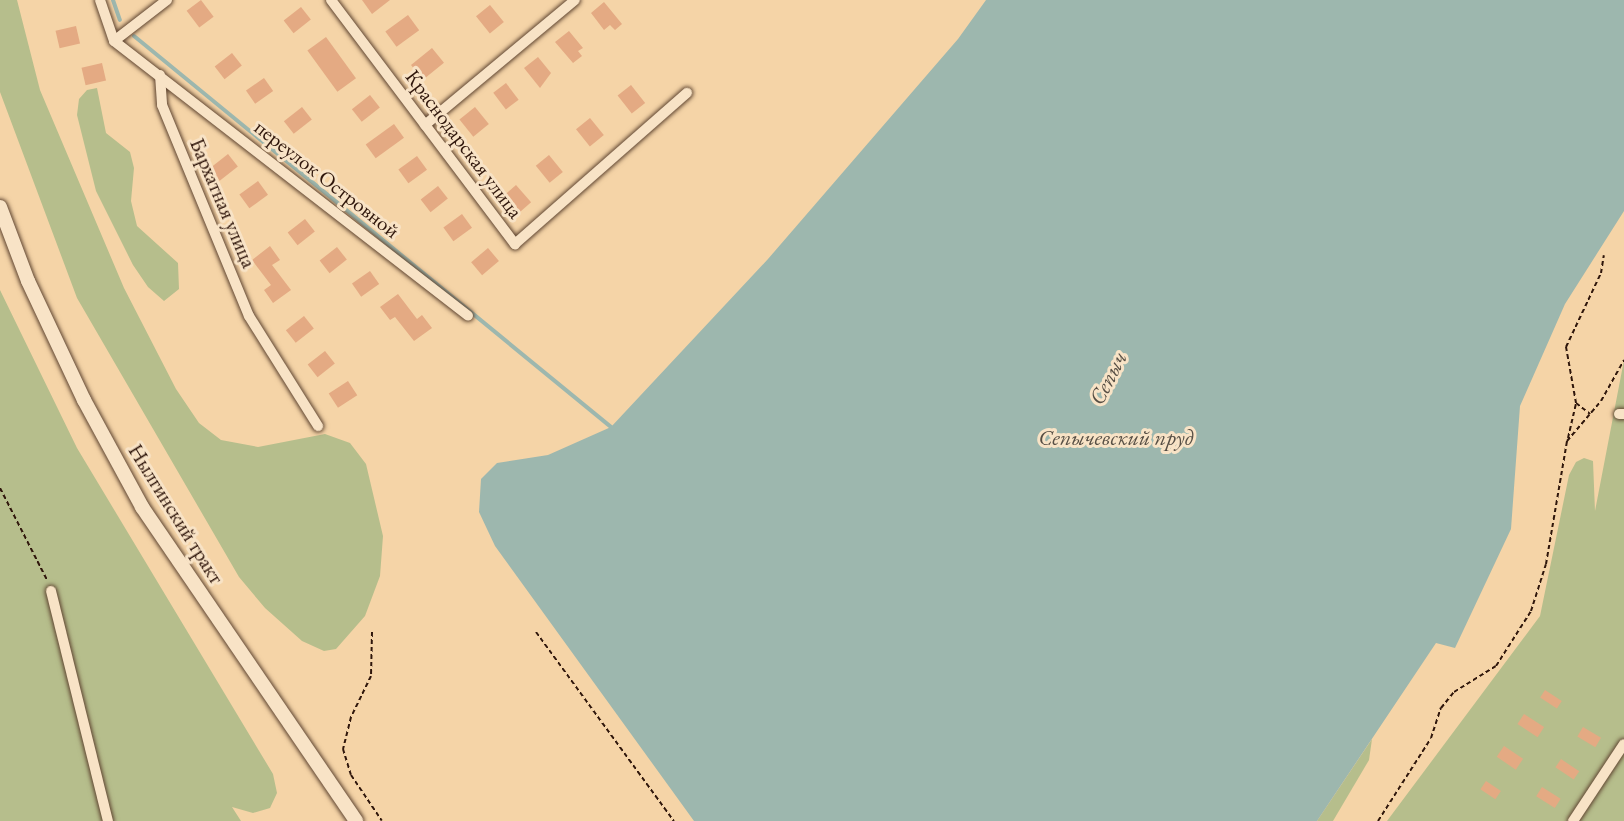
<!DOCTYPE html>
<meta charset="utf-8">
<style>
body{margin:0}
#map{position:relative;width:1624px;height:821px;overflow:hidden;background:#f5d4a7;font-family:"EB Garamond",serif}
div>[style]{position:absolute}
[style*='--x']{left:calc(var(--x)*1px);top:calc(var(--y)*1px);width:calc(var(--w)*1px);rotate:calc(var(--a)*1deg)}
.green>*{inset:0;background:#b6be8c}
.water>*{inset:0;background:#9db7ae}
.stream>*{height:4px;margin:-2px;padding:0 2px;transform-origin:2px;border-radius:2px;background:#9db7ae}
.building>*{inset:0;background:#e4aa83;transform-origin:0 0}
.path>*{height:2px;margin-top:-1px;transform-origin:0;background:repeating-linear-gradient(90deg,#2f160b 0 4.5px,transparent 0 7.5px)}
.roads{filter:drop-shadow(0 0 2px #604632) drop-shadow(0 0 2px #604632)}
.minor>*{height:10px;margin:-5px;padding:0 5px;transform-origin:5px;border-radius:5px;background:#f8e3c6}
.secondary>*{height:14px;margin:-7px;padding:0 7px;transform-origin:7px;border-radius:7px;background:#f8e3c6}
span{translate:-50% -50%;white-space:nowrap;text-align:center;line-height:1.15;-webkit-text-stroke:6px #f8e3c6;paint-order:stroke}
.street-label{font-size:21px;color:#2f160b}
.water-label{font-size:22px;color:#564e44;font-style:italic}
</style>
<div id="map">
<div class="green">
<i style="clip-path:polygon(0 0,17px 0,40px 90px,124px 288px,176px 389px,199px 423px,221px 440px,258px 447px,325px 434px,350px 443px,366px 464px,383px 536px,380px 576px,365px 616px,336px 649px,324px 651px,302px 641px,265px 608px,239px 577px,77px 298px,0 92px)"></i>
<i style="clip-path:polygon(97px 88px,106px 133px,130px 152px,134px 168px,131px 201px,137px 226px,178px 263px,179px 289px,164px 301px,148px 287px,133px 265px,96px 191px,77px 115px,79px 99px,87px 90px)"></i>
<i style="clip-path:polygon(0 290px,77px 448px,273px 774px,277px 793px,270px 808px,253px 813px,232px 807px,241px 821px,0 821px)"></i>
<i style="clip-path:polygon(1624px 360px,1624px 821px,1387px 821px,1540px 616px,1569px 475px,1576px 462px,1584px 458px,1593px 461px,1595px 511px)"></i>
<i style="clip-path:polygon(1372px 739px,1369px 760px,1333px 821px,1317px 821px)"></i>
</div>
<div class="water">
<i style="clip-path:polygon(986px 0,1624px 0,1624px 211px,1565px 304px,1520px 406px,1511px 529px,1455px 648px,1436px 643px,1317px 821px,694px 821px,495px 546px,479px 512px,481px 479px,497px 463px,548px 455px,611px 427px,768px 259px,958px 39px)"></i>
</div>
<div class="stream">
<i style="--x:113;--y:0;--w:21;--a:71"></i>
<i style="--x:134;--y:36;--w:617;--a:39.34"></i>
</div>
<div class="building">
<i style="left:201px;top:0;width:21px;height:18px;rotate:53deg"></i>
<i style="clip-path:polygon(362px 0,390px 0,372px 14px)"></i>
<i style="clip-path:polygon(604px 2px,622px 24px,615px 30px,610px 25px,604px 30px,591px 13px)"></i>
<i style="left:490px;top:5px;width:22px;height:18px;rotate:51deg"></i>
<i style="left:301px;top:7px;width:16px;height:22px;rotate:52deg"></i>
<i style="left:408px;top:15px;width:19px;height:28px;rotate:54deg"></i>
<i style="left:76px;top:26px;width:18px;height:21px;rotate:77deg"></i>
<i style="clip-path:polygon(569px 31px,583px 48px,578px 51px,582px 56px,573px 63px,555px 42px)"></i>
<i style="left:326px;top:37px;width:51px;height:23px;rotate:54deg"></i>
<i style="left:432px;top:48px;width:19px;height:27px;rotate:51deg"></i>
<i style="left:232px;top:53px;width:16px;height:22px;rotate:52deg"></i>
<i style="clip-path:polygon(538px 57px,551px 73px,540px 88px,524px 68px)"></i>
<i style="left:102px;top:63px;width:18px;height:21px;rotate:77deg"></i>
<i style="left:264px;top:78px;width:16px;height:22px;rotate:55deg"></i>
<i style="left:506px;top:83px;width:21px;height:16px;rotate:53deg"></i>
<i style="left:631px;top:85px;width:23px;height:17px;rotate:52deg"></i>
<i style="left:370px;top:95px;width:16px;height:23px;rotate:52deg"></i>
<i style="left:302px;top:107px;width:16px;height:23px;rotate:52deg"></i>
<i style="left:475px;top:107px;width:22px;height:20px;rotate:51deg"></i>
<i style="left:590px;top:118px;width:22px;height:18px;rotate:51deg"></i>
<i style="left:394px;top:124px;width:17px;height:35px;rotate:54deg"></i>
<i style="left:228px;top:154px;width:16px;height:23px;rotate:52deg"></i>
<i style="left:549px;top:155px;width:22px;height:17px;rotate:51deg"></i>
<i style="left:417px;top:156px;width:17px;height:23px;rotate:54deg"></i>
<i style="left:258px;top:181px;width:17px;height:23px;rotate:54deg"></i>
<i style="left:516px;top:185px;width:23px;height:17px;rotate:49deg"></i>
<i style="left:438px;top:186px;width:16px;height:22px;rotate:52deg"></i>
<i style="left:462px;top:214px;width:17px;height:23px;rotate:54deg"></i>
<i style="left:305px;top:219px;width:16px;height:22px;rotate:52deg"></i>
<i style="clip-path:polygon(270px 246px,280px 260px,272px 265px,291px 290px,273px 303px,264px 290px,271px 285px,252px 260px)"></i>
<i style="left:337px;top:247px;width:16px;height:22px;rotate:52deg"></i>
<i style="left:488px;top:248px;width:17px;height:22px;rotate:50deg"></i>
<i style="left:370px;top:271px;width:16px;height:22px;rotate:55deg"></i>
<i style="clip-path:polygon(398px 294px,417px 319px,422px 315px,432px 328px,414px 341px,395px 317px,390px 320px,380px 307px)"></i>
<i style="left:304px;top:316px;width:16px;height:23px;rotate:52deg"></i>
<i style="left:325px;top:351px;width:16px;height:22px;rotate:52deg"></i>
<i style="left:348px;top:381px;width:17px;height:23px;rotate:57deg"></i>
<i style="left:1545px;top:690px;width:20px;height:9px;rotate:33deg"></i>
<i style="left:1524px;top:714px;width:24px;height:12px;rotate:33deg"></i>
<i style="left:1583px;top:727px;width:21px;height:11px;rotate:31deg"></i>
<i style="left:1504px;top:746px;width:23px;height:13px;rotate:34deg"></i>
<i style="left:1561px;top:759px;width:22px;height:10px;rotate:34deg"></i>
<i style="left:1486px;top:781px;width:18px;height:10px;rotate:34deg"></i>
<i style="left:1542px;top:787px;width:22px;height:11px;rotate:32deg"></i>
</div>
<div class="path">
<i style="--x:1576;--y:403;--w:18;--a:38"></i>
<i style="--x:1568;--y:438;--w:36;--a:-77"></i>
<i style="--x:1576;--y:403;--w:57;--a:-100.1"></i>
<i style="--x:1566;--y:347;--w:82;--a:-64.7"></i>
<i style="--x:1601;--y:273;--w:18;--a:-81"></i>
<i style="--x:0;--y:488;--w:103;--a:62.9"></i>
<i style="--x:372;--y:632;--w:44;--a:91.3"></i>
<i style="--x:371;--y:676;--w:46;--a:116"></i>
<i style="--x:351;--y:717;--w:33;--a:104"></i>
<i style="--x:343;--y:749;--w:27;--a:73"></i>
<i style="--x:351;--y:775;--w:55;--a:56"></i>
<i style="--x:536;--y:632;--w:234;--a:53.9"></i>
<i style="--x:1378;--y:821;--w:98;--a:-57.4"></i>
<i style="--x:1431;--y:738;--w:32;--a:-72"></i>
<i style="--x:1441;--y:708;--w:21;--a:-51"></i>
<i style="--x:1454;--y:692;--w:49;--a:-31.8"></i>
<i style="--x:1496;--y:666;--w:65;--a:-57.5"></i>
<i style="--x:1531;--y:611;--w:49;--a:-72.3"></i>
<i style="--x:1546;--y:564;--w:125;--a:-80.3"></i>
<i style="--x:1567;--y:441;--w:52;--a:-49.6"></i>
<i style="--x:1601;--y:401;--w:47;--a:-60.7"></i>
</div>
<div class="roads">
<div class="minor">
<i style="--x:100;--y:0;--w:43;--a:71.1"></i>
<i style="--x:114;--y:41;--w:448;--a:37.8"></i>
<i style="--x:331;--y:0;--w:306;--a:53"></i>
<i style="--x:515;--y:244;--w:229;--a:-41.3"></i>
<i style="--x:114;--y:41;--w:67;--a:-37.7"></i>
<i style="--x:160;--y:75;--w:30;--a:86"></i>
<i style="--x:162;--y:105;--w:228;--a:67.6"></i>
<i style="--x:249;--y:316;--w:130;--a:57.9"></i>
<i style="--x:425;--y:125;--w:195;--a:-39.8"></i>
<i style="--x:1619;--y:414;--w:5;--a:0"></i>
<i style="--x:51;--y:591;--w:237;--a:76.1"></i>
<i style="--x:1573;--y:821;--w:92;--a:-56.5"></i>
</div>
<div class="secondary">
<i style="--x:0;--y:207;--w:79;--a:69.3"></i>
<i style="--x:28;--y:281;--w:132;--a:64.8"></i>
<i style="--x:84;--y:400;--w:122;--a:61.5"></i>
<i style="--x:142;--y:507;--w:380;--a:55.7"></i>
</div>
</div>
<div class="street-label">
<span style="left:464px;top:144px;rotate:53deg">Краснодарская улица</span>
<span style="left:327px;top:179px;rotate:38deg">переулок Островной</span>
<span style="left:223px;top:203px;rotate:67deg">Бархатная улица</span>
<span style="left:176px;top:514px;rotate:58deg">Нылгинский тракт</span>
</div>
<div class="water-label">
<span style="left:1108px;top:378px;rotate:-63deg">Сепыч</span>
<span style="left:1116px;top:438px">Сепычевский пруд</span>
</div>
</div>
